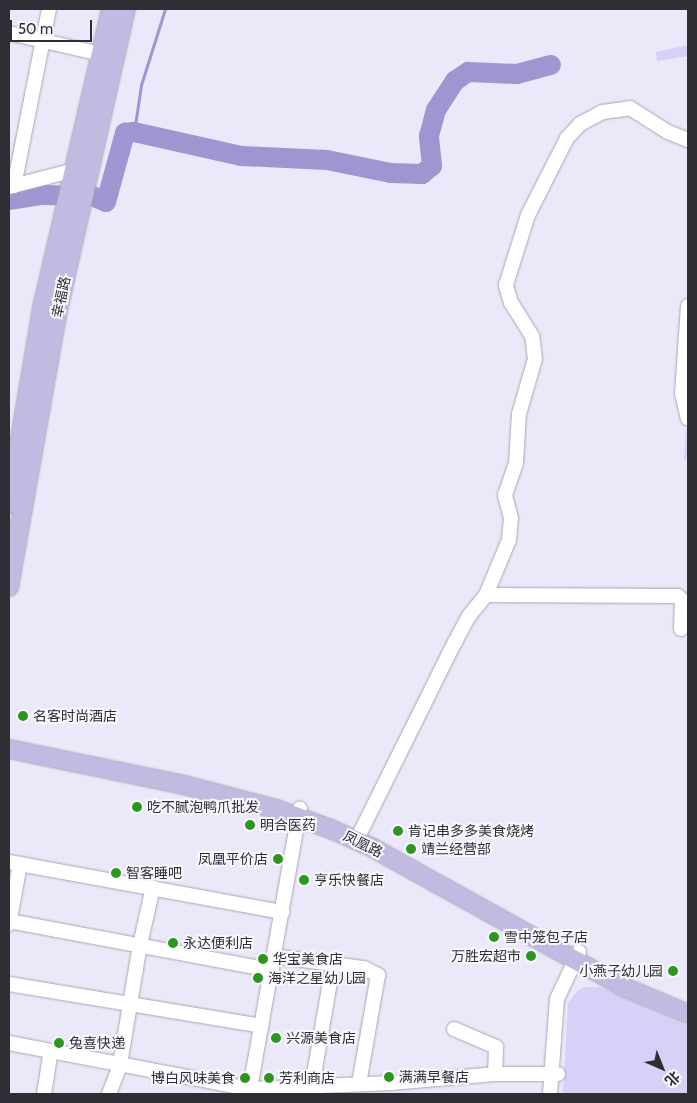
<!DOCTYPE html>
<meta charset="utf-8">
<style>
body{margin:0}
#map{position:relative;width:697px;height:1103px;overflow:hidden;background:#eae8f9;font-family:Cabin,"Noto Sans SC",sans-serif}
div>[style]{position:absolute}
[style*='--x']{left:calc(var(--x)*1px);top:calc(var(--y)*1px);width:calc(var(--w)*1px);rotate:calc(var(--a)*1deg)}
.green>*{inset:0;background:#d6d1f6}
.stream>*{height:3px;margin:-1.5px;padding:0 1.5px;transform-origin:1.5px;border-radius:1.5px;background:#9f96d1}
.river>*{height:20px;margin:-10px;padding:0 10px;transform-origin:10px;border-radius:10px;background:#9f96d1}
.roads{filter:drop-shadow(0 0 1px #a8a6b6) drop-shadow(0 0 1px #a8a6b6)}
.minor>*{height:14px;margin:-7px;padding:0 7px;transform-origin:7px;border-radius:7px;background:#fff}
.major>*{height:18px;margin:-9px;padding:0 9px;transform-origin:9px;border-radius:9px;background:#c1bbe2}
.dots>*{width:14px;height:14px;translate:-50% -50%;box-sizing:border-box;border:2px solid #f7f7fe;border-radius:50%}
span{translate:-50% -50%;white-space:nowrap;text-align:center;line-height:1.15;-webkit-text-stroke:4px #f7f7fe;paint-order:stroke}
.street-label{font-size:14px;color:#2e2e34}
.poi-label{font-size:14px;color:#2e2e34}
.left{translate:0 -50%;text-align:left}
.right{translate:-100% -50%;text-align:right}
.frame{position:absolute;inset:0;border:10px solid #2e2e34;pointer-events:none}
.north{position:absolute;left:637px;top:1043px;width:50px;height:50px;-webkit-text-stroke:4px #f7f7fe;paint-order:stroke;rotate:136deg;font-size:14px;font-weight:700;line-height:20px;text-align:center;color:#2e2e34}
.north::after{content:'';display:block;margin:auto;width:18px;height:22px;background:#2e2e34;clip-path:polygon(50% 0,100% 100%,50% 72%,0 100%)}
.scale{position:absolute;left:10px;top:20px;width:82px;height:22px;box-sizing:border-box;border:2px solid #2e2e34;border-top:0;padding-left:6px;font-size:15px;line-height:18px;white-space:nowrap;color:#2e2e34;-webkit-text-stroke:4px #f7f7fe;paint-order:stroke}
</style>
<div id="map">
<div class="green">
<i style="clip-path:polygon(688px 45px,688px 56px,657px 61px,656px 52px)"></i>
<i style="clip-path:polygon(686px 424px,688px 456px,684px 461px)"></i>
<i style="clip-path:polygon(585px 987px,600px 987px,688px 1026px,688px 1094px,563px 1094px,568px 1003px,578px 990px)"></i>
</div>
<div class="stream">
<i style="--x:134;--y:132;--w:48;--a:-81.5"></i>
<i style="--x:141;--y:85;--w:80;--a:-72.5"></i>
</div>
<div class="river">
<i style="--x:9;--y:200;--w:33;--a:-9"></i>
<i style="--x:42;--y:195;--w:50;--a:1.1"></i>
<i style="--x:92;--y:196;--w:15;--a:23"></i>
<i style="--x:106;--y:202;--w:72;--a:-74.6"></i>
<i style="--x:125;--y:133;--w:9;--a:-6"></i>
<i style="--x:134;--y:132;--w:110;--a:12.6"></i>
<i style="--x:241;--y:156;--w:86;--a:2.7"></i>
<i style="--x:327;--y:160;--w:65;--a:11.5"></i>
<i style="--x:391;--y:173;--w:31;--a:2"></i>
<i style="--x:422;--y:174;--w:13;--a:-39"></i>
<i style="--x:432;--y:166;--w:30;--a:-96"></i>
<i style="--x:429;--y:136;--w:27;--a:-75"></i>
<i style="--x:436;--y:110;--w:35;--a:-57"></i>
<i style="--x:455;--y:81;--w:16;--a:-35"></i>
<i style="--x:468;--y:72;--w:49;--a:2.3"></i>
<i style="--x:517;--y:74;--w:35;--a:-15"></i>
</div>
<div class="roads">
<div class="minor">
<i style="--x:9;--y:33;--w:94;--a:12.9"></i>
<i style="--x:14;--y:186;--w:180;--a:-78.8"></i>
<i style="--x:9;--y:187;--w:68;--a:-14.4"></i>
<i style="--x:688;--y:306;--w:87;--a:93.9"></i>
<i style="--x:682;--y:393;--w:26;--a:77"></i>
<i style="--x:486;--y:595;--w:60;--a:-67.3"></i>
<i style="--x:509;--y:540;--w:22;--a:-85"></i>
<i style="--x:511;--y:518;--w:24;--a:-105"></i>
<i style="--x:505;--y:495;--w:34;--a:-71"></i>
<i style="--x:516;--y:463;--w:49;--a:-86.5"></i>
<i style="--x:519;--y:414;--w:57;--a:-73.8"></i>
<i style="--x:535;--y:359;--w:23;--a:-97"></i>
<i style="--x:532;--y:336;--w:39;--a:-122"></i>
<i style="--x:511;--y:303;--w:19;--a:-106"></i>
<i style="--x:506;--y:285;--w:73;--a:-72.6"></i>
<i style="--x:528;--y:215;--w:86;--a:-63.1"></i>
<i style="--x:567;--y:138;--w:19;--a:-47"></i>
<i style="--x:580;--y:124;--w:26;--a:-28"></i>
<i style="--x:603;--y:112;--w:27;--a:-8"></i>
<i style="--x:630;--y:108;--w:45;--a:32.3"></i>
<i style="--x:668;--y:132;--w:22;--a:22"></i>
<i style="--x:359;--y:835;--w:216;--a:-63.6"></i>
<i style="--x:455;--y:642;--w:30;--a:-62"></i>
<i style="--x:469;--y:616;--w:27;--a:-51"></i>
<i style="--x:486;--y:595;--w:192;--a:0.3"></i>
<i style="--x:678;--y:596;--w:6;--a:45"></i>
<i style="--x:682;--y:600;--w:29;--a:92"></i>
<i style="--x:9;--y:862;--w:278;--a:10.4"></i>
<i style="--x:9;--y:921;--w:268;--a:10.6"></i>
<i style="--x:9;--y:924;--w:61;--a:-79.6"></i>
<i style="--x:280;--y:957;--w:85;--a:7.5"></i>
<i style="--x:364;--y:968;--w:16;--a:27"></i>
<i style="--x:378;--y:975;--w:111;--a:99.9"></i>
<i style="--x:9;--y:984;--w:256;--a:9.4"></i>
<i style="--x:454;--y:1029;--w:46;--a:23.2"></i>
<i style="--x:496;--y:1047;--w:27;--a:92"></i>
<i style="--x:9;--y:1043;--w:246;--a:10.8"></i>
<i style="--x:251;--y:1089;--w:140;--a:-2.5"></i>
<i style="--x:391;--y:1083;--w:104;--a:-4.9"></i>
<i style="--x:495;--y:1074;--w:63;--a:0"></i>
<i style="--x:120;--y:1064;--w:121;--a:-80.5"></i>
<i style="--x:140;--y:945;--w:59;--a:-77.4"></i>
<i style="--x:312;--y:1086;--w:124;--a:-80.2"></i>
<i style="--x:44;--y:1094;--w:37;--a:-81"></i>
<i style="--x:109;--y:1094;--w:26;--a:-69"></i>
<i style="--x:249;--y:1094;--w:290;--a:-79.9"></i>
<i style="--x:550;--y:1094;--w:95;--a:-85.8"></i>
<i style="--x:557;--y:999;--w:52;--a:-64.9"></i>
</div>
<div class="major">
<i style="--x:9;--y:504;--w:203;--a:-80.4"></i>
<i style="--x:43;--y:304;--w:303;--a:-77"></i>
<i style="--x:9;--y:587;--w:281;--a:-80"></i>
<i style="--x:58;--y:310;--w:309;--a:-77.3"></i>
<i style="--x:9;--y:749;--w:179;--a:11.6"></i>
<i style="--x:184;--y:785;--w:95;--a:14.6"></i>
<i style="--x:276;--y:809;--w:61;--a:20.2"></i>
<i style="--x:333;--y:830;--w:42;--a:24.1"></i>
<i style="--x:371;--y:847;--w:289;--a:29"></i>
<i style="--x:624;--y:987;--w:69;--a:22.9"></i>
</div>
</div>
<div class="dots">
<i style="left:23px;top:716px;background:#2d961f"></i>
<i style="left:137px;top:807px;background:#2d961f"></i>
<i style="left:250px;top:825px;background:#2d961f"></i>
<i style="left:398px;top:831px;background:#2d961f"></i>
<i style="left:411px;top:849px;background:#2d961f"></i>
<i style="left:278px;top:859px;background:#2d961f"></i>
<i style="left:116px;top:873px;background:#2d961f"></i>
<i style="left:304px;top:880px;background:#2d961f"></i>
<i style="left:494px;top:937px;background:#2d961f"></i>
<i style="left:173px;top:943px;background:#2d961f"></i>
<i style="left:531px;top:956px;background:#2d961f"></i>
<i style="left:263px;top:959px;background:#2d961f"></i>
<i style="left:673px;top:971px;background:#2d961f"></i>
<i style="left:258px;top:978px;background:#2d961f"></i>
<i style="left:276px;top:1038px;background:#2d961f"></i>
<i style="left:59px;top:1043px;background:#2d961f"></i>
<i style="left:389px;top:1077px;background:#2d961f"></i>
<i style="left:245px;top:1078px;background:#2d961f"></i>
<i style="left:269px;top:1078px;background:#2d961f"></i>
</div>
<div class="street-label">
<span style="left:61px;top:297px;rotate:-78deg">幸福路</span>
<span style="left:363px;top:844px;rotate:26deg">凤凰路</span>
</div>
<div class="poi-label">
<span class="left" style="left:33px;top:716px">名客时尚酒店</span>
<span class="left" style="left:147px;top:807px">吃不腻泡鸭爪批发</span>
<span class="left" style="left:260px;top:825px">明合医药</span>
<span class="left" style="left:408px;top:831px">肯记串多多美食烧烤</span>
<span class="left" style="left:421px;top:849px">靖兰经营部</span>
<span class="right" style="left:268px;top:859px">凤凰平价店</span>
<span class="left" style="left:126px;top:873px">智客睡吧</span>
<span class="left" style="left:314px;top:880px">亨乐快餐店</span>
<span class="left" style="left:504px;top:937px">雪中笼包子店</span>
<span class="left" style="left:183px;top:943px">永达便利店</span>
<span class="right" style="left:521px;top:956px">万胜宏超市</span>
<span class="left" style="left:273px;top:959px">华宝美食店</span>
<span class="right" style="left:663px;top:971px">小燕子幼儿园</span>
<span class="left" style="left:268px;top:978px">海洋之星幼儿园</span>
<span class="left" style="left:286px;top:1038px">兴源美食店</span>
<span class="left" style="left:69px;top:1043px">兔喜快递</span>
<span class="left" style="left:399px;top:1077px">满满早餐店</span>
<span class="right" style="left:235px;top:1078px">博白风味美食</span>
<span class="left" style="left:279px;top:1078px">芳利商店</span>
</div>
<div class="frame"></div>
<div class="north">北</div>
<div class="scale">50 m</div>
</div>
